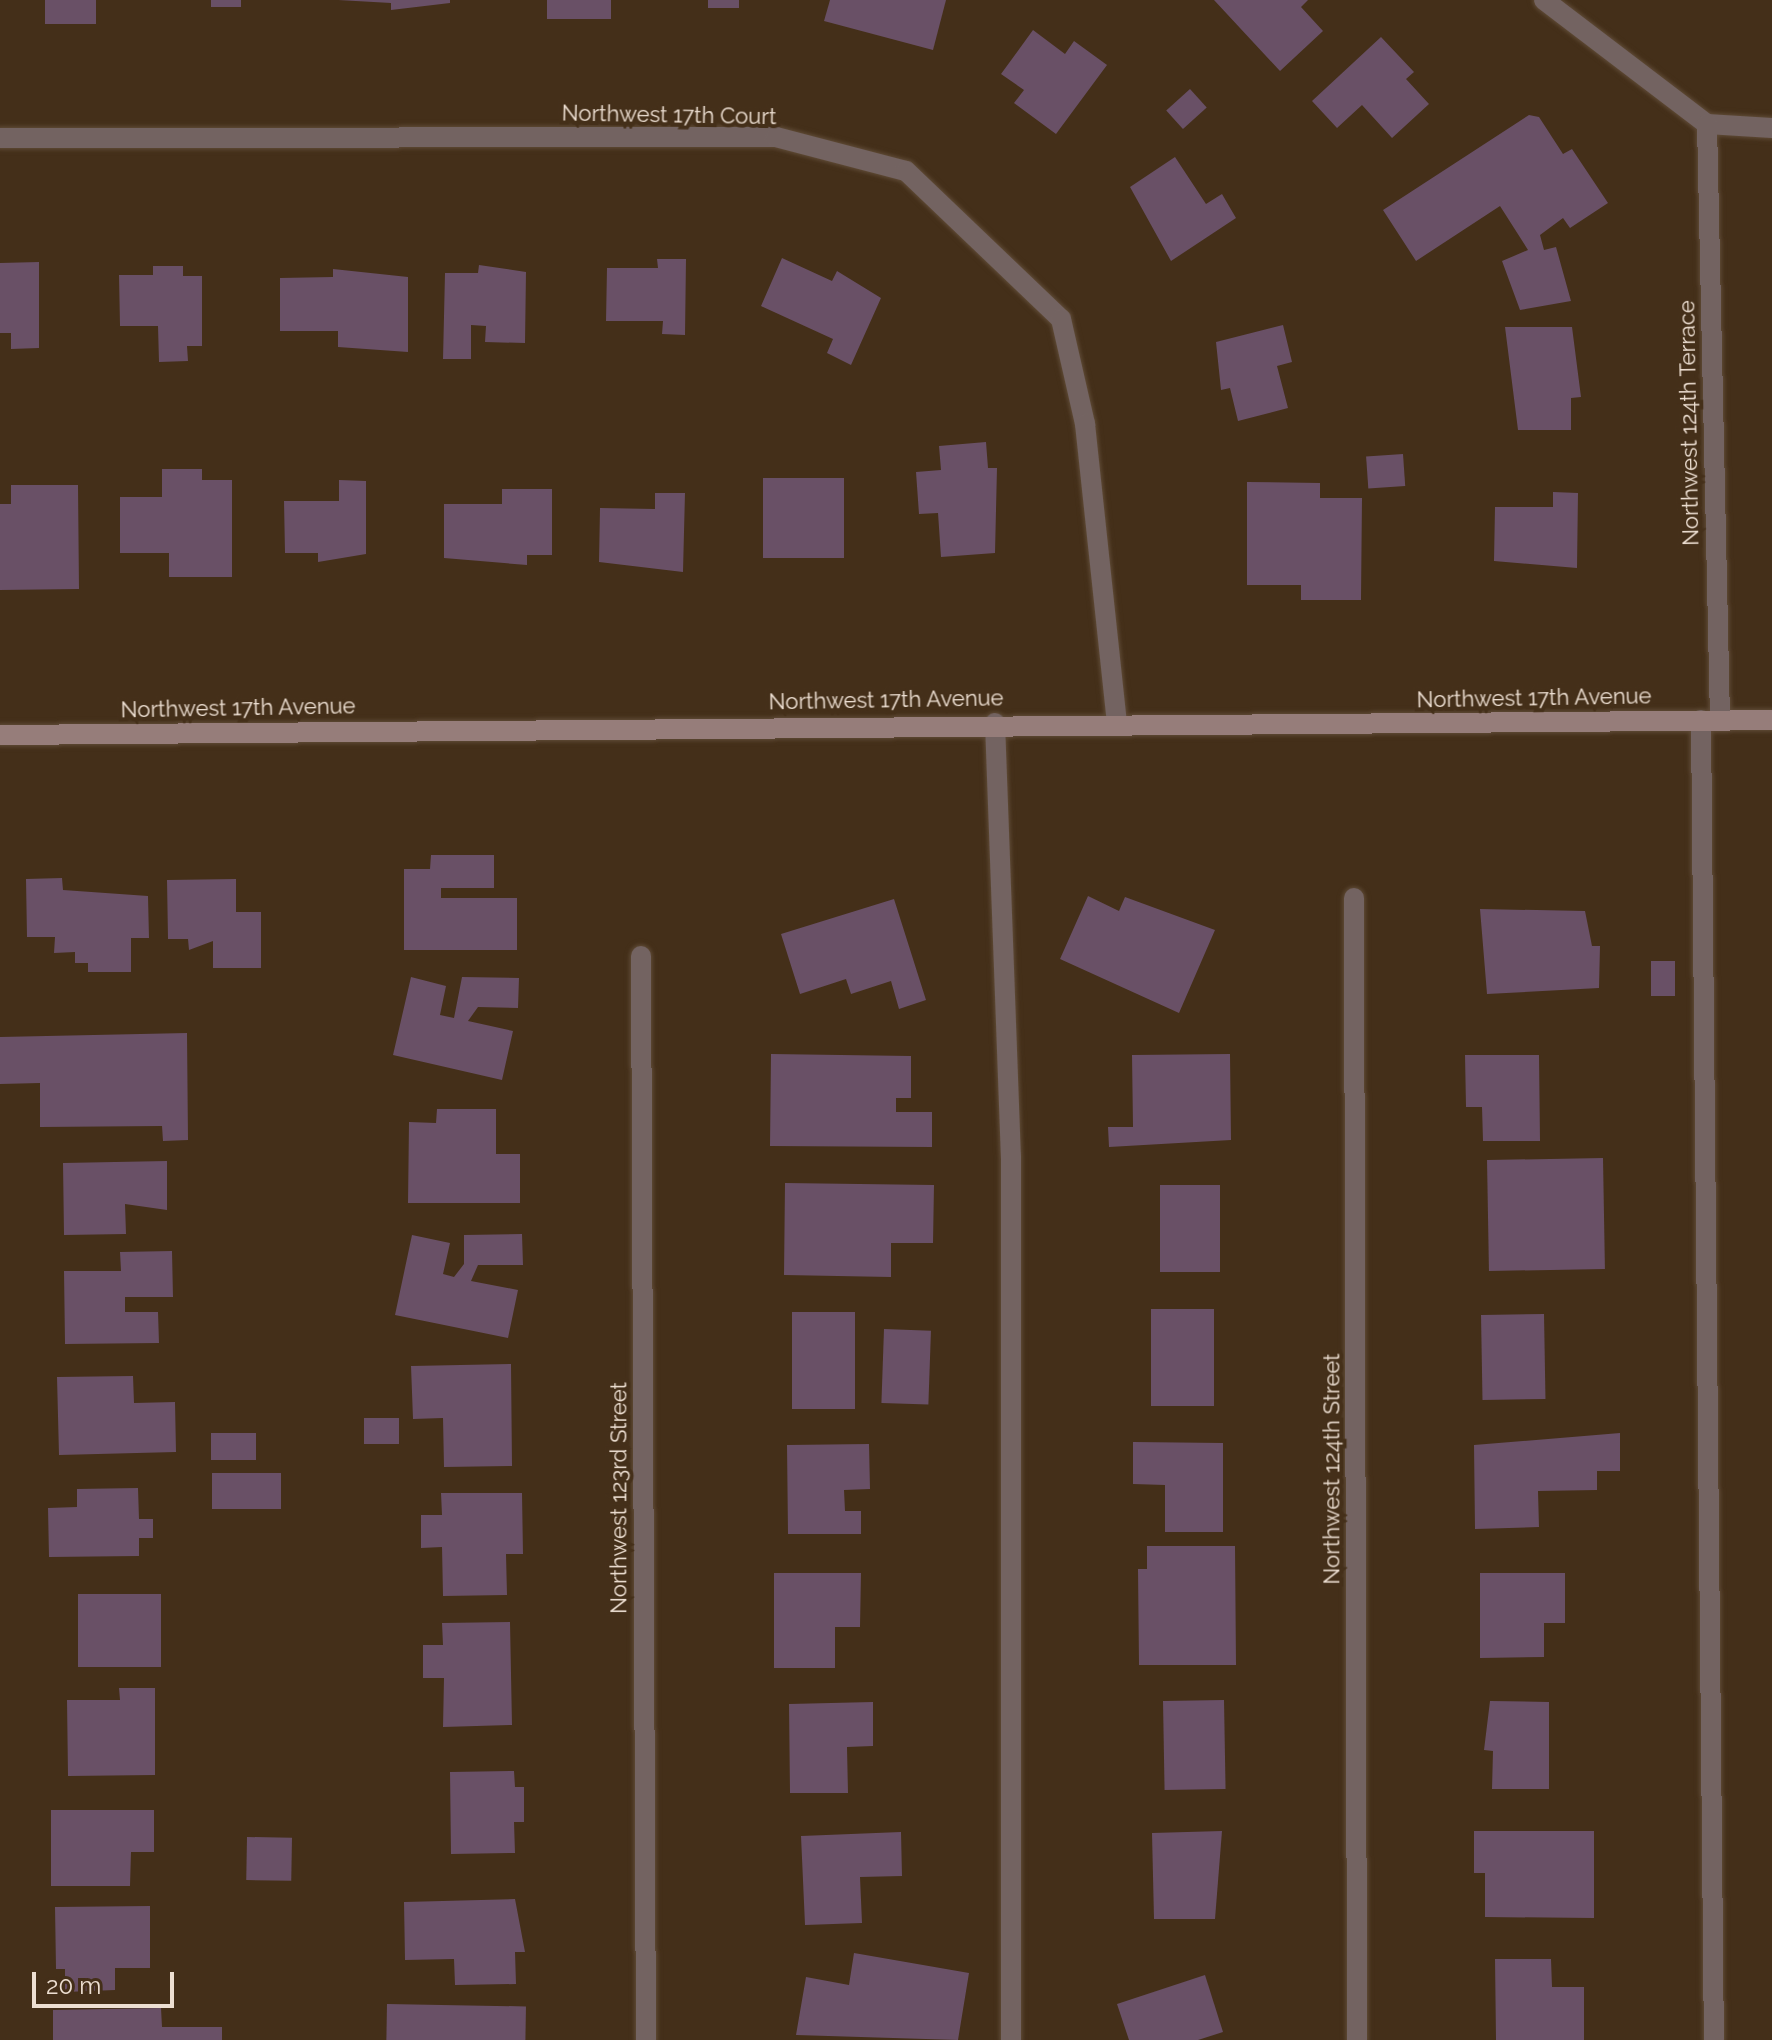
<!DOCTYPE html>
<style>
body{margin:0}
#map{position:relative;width:1772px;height:2040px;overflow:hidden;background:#442f19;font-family:Raleway,sans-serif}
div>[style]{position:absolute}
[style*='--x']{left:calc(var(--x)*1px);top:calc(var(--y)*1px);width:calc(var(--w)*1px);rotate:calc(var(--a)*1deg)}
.building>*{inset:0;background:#695066;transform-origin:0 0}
.roads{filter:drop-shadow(0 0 2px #5f4b37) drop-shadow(0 0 2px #5f4b37)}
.lane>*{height:20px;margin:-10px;padding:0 10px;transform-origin:10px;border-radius:10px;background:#736361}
.street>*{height:20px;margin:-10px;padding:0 10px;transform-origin:10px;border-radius:10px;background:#736361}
.secondary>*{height:20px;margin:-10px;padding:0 10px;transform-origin:10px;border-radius:10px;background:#967d7a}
span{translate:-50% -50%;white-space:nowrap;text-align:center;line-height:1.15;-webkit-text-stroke:8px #442f19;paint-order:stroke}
.street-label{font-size:22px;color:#eddfd2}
.scale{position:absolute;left:32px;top:1972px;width:142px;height:36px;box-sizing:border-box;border:4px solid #eddfd2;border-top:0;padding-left:10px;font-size:24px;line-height:28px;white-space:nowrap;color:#eddfd2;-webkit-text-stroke:6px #442f19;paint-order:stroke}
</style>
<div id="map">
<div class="building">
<i style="left:45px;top:0;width:51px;height:24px"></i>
<i style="left:211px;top:0;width:30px;height:7px"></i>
<i style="clip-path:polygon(338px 0,450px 0,450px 3px,391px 10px,391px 3px)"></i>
<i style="left:547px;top:0;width:64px;height:19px"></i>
<i style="left:708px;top:0;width:31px;height:8px"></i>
<i style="clip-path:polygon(830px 0,946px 0,933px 50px,824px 21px)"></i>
<i style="clip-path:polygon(1214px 0,1308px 0,1301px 7px,1323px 31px,1280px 71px)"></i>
<i style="clip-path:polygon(1033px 30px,1065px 54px,1074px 41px,1107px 65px,1056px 134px,1014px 103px,1024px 90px,1001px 74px)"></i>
<i style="clip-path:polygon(1381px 37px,1414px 72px,1406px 79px,1429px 104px,1392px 138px,1362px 105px,1337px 128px,1312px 101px)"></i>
<i style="left:1190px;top:89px;width:25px;height:32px;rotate:48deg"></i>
<i style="clip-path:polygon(1529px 115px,1539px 117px,1563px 154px,1572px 149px,1608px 203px,1570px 228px,1563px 218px,1540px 235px,1544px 250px,1556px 247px,1571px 301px,1520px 310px,1502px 261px,1528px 250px,1500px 206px,1416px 261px,1383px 210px)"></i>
<i style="clip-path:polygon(1175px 157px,1206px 204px,1222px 194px,1236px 218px,1171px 261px,1130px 187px)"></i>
<i style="clip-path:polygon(782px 258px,832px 281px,837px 271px,881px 298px,851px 365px,827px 353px,833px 339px,761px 306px)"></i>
<i style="clip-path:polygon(657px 259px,686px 259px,685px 335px,662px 334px,663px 321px,606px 321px,607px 268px,658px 268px)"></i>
<i style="clip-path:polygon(39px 262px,39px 348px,11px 349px,11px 333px,0 333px,0 263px)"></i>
<i style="clip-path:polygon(479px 265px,526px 272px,525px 343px,485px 342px,486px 326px,471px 325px,471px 359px,443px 359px,445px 273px,478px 273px)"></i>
<i style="clip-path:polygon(153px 266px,183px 266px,183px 276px,202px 276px,202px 346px,187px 346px,188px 361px,159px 362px,158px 326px,120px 326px,119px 275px,153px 275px)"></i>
<i style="clip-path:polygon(333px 269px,408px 277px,408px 352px,338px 347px,338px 331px,280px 331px,280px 278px,333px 277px)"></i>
<i style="clip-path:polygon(1283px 325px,1292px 362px,1277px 366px,1288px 408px,1238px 421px,1230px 388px,1221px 390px,1216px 342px)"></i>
<i style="clip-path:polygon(1505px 327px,1572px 327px,1581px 397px,1571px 398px,1571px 430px,1518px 430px)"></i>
<i style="clip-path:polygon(986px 442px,988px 468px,997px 468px,995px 553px,941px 557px,938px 513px,919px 514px,916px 472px,941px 470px,939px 446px)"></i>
<i style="left:1403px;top:454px;width:32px;height:37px;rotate:86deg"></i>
<i style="clip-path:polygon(162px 469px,202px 469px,202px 480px,232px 480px,232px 577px,169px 577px,169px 553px,120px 553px,120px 497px,162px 497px)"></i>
<i style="left:763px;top:478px;width:81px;height:80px"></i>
<i style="clip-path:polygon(339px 480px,366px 481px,366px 554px,318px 562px,318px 553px,285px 553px,284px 501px,339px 501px)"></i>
<i style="clip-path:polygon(1247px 482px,1320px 483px,1320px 498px,1362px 498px,1361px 600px,1301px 600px,1301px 585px,1247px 585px)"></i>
<i style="clip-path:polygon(11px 485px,78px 485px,79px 589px,0 590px,0 504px,11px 504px)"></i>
<i style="clip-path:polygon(502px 489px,552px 489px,552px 555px,527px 555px,527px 565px,444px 558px,444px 504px,502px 504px)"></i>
<i style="clip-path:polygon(1553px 492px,1578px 493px,1577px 568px,1494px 561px,1495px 507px,1553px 507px)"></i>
<i style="clip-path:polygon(655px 493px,685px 493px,683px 572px,599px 562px,600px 508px,655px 509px)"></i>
<i style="clip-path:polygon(431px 855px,494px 855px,494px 888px,441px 888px,441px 898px,517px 898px,517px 950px,404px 950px,404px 869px,430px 869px)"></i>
<i style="clip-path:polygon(62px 878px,63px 890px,148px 896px,149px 938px,131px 938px,131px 972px,88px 972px,88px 963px,75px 963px,75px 952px,54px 953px,55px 937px,27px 937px,26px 879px)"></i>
<i style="clip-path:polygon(236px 879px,236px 912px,261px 912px,261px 968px,213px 968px,213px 941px,189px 950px,188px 939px,168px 939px,167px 880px)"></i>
<i style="clip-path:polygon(1088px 896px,1119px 911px,1125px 897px,1215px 930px,1179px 1013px,1060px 959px)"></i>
<i style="clip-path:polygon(894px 899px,926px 1000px,899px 1009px,891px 981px,851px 994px,846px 979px,800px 994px,781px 934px)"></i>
<i style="clip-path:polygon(1480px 909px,1585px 911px,1592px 946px,1600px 946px,1599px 988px,1487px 994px)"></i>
<i style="left:1651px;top:961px;width:24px;height:35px"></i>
<i style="clip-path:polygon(411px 977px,446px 986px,440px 1015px,454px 1018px,462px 977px,519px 978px,518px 1008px,478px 1007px,468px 1021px,513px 1031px,502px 1080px,393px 1055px)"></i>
<i style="clip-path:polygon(187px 1033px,188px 1140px,163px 1141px,162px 1126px,40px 1127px,40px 1083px,0 1084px,0 1037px)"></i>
<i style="clip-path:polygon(771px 1054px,911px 1056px,911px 1098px,896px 1098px,896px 1112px,932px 1112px,932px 1147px,770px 1146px)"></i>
<i style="clip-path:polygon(1230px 1054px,1231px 1140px,1109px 1147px,1108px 1127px,1133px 1127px,1132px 1055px)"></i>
<i style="clip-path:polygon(1465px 1055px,1539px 1055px,1540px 1141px,1483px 1141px,1482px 1107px,1466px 1107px)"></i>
<i style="clip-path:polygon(437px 1109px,496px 1109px,496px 1154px,520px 1154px,520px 1203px,408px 1203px,409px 1122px,436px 1123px)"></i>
<i style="left:1603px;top:1158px;width:111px;height:116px;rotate:89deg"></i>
<i style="clip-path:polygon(167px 1161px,167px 1210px,125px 1204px,126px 1234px,64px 1235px,63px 1163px)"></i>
<i style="clip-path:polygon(785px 1183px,934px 1185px,933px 1243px,891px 1243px,891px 1277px,784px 1275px)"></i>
<i style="left:1160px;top:1185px;width:60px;height:87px"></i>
<i style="clip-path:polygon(522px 1234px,523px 1265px,478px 1265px,471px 1281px,518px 1290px,508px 1338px,395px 1315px,412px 1235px,450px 1243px,443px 1274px,454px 1277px,464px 1264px,464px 1235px)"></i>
<i style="clip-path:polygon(172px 1251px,173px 1297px,125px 1297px,125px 1312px,158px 1312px,159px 1343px,65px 1344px,64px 1271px,121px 1271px,120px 1252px)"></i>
<i style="left:1151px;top:1309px;width:63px;height:97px"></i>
<i style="left:792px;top:1312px;width:63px;height:97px"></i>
<i style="left:1544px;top:1314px;width:85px;height:63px;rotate:89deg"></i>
<i style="left:884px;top:1329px;width:47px;height:74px;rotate:2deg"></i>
<i style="clip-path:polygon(511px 1364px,512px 1466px,444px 1467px,443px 1418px,413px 1419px,411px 1366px)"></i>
<i style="clip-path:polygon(133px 1376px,134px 1403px,175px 1402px,176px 1452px,59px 1455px,57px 1377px)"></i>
<i style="left:364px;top:1418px;width:35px;height:26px"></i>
<i style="left:211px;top:1433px;width:45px;height:27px"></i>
<i style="clip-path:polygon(1620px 1433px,1620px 1471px,1597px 1471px,1597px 1490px,1538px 1491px,1539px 1527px,1475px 1529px,1474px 1445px)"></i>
<i style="clip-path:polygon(1133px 1442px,1223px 1443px,1223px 1532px,1165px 1532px,1165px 1485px,1133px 1484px)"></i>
<i style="clip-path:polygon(869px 1444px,870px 1489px,844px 1490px,845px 1511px,861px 1511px,861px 1534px,788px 1534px,787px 1445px)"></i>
<i style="left:212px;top:1473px;width:69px;height:36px"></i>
<i style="clip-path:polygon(138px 1488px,139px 1519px,153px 1519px,153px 1538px,139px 1538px,139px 1556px,49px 1557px,48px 1508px,77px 1507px,77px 1489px)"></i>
<i style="clip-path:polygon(441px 1493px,522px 1493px,523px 1554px,506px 1554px,507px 1595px,443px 1596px,442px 1547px,421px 1548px,421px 1515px,442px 1515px)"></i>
<i style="clip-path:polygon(1147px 1546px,1235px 1546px,1236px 1665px,1139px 1665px,1138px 1569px,1147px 1569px)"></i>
<i style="clip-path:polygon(774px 1573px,861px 1573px,860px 1627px,835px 1627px,835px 1668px,774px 1668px)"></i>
<i style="clip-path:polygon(1480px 1573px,1565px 1573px,1565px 1623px,1544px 1623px,1544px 1657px,1480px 1658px)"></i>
<i style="left:78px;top:1594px;width:83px;height:73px"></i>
<i style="clip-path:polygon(510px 1622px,512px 1725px,443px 1727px,444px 1678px,423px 1678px,423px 1645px,443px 1645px,442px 1623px)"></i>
<i style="clip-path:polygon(119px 1688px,155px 1688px,155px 1775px,68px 1776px,67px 1700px,120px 1700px)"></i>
<i style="left:1224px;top:1700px;width:89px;height:61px;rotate:89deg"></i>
<i style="clip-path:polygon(1490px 1701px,1549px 1702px,1549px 1789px,1492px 1789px,1493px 1751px,1484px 1750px)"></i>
<i style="clip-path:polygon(873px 1702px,873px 1746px,847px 1747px,848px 1793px,790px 1793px,789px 1704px)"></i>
<i style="clip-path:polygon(514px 1771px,515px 1787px,524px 1787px,524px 1822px,514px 1822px,515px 1853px,451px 1854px,450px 1772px)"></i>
<i style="clip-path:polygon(51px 1810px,154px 1810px,154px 1852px,131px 1852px,130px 1886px,51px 1886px)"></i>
<i style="clip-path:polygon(1222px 1831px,1215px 1919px,1154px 1919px,1152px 1833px)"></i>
<i style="clip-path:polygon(1474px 1831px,1594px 1831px,1594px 1918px,1485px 1917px,1485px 1873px,1474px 1873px)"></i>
<i style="clip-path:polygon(901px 1832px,902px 1876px,860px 1877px,862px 1923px,805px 1925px,801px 1836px)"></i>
<i style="left:247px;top:1837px;width:45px;height:43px;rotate:1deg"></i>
<i style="clip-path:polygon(515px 1899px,525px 1952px,515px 1952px,516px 1984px,455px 1985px,454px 1959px,405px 1960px,404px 1902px)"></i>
<i style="clip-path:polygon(150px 1906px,150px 1968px,115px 1968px,115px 1990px,65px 1992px,65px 1969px,56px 1969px,55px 1907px)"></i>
<i style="clip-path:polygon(854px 1953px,969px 1973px,958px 2040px,796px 2035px,806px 1977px,849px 1985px)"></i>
<i style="clip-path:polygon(1495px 1959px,1551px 1959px,1552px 1987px,1584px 1987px,1584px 2040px,1496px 2040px)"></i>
<i style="clip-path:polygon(1205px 1975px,1223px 2032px,1198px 2040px,1129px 2040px,1117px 2004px)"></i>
<i style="left:387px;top:2004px;width:139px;height:36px;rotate:1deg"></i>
<i style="clip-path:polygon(161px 2008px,162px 2027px,222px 2027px,222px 2040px,53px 2040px,53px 2010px)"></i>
</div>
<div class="roads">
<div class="lane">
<i style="--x:1701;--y:720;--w:1320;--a:89.44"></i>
<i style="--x:995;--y:723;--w:433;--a:87.9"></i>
<i style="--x:1011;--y:1156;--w:884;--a:90"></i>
</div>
<div class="street">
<i style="--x:1544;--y:0;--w:205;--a:37.3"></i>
<i style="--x:1707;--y:124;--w:65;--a:3.5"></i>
<i style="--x:1707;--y:124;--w:596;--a:88.75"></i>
<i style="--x:0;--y:138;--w:776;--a:-0.07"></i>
<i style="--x:776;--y:137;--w:134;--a:14.7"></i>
<i style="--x:906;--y:171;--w:214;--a:43.7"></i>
<i style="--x:1061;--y:319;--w:108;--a:77.1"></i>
<i style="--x:1085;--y:424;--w:299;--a:83.9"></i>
<i style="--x:1354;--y:898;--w:1142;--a:89.85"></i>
<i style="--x:641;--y:956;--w:1084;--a:89.74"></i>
</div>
<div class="secondary">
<i style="--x:0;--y:735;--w:1772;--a:-0.48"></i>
</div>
</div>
<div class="street-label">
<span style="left:669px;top:115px;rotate:1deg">Northwest 17th Court</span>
<span style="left:1689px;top:423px;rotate:-91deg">Northwest 124th Terrace</span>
<span style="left:1534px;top:698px;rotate:-1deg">Northwest 17th Avenue</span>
<span style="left:886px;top:700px;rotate:-1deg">Northwest 17th Avenue</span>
<span style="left:238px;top:708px;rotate:-1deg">Northwest 17th Avenue</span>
<span style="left:1332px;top:1469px;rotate:-90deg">Northwest 124th Street</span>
<span style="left:619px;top:1498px;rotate:-90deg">Northwest 123rd Street</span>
</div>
<div class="scale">20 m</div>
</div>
